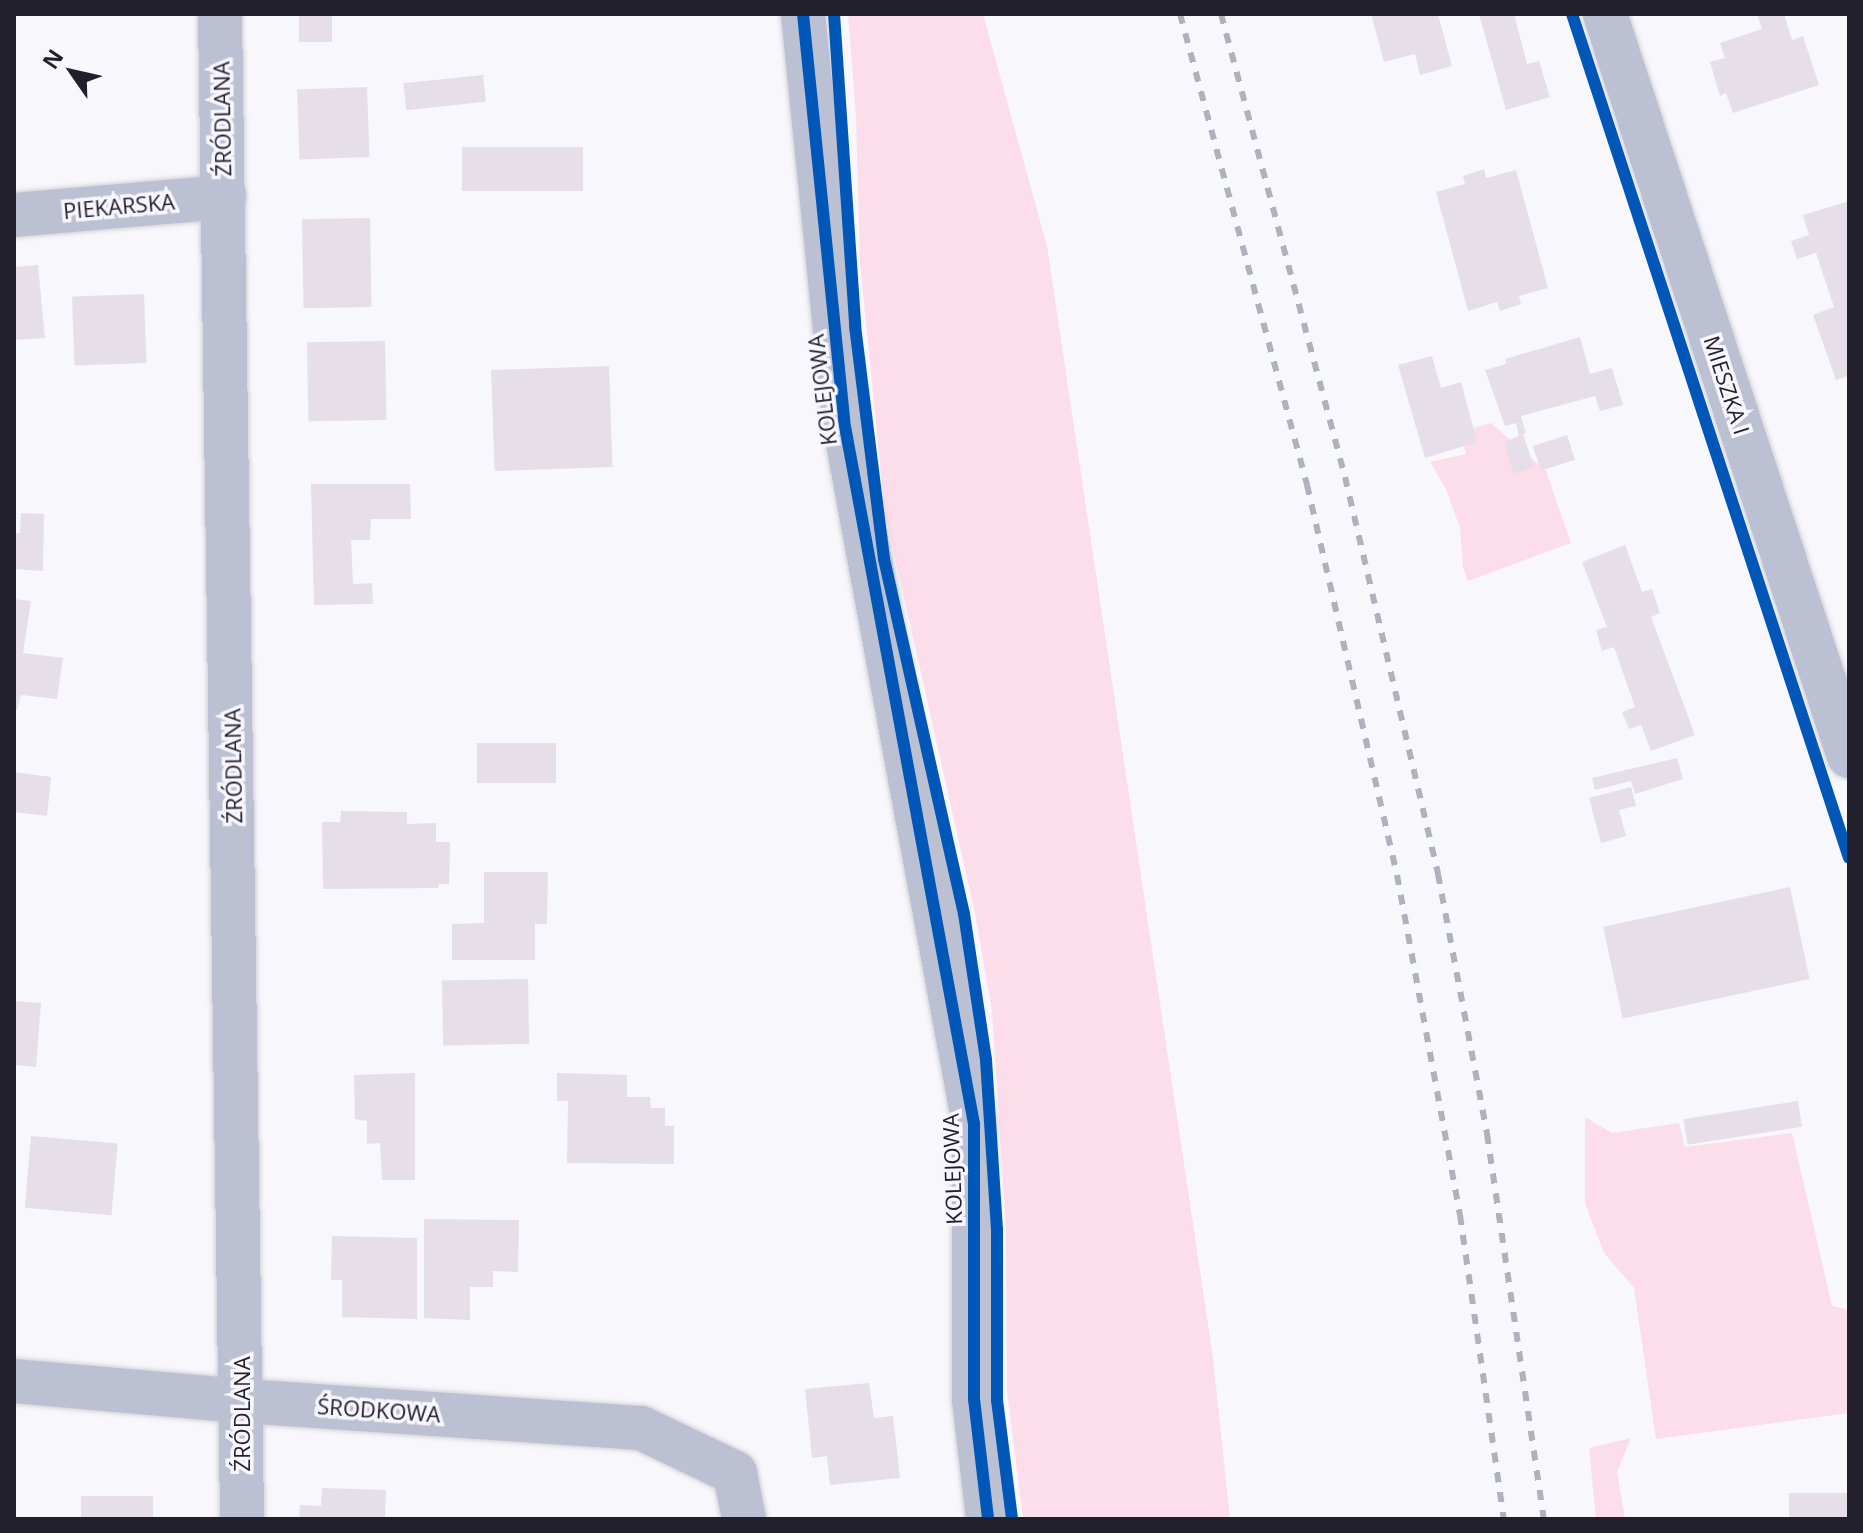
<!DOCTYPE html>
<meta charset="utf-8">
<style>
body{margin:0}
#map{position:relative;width:1863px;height:1533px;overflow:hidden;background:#f8f7fc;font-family:"Open Sans",sans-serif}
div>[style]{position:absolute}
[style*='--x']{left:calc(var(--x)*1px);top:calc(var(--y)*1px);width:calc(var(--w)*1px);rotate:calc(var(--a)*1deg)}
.green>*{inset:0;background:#fcddea}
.building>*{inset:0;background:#e6dee9;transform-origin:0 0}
.roads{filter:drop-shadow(0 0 2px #d2d1d6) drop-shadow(0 0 2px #d2d1d6)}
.street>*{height:44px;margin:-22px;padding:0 22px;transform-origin:22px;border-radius:22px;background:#bbc1d2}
.rail>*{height:6px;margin-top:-3px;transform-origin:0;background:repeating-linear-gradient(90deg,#afb2bc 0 10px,transparent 0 20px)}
.cycleway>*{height:12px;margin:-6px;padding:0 6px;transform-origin:6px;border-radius:6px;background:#0057b8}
span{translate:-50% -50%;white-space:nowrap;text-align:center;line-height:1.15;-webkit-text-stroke:7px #f7f6fd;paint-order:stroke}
.street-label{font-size:22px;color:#221f2c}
.frame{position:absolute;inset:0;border:16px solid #221f2c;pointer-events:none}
.north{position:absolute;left:32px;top:32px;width:80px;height:80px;-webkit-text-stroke:6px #f7f6fd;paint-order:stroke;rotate:304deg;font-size:22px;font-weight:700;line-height:32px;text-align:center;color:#221f2c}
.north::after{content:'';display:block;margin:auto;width:28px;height:36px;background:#221f2c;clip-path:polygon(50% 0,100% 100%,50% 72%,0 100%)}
</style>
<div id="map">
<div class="green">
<i style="clip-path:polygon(848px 14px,983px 14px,1047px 246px,1213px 1358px,1230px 1519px,1023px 1519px,1007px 1391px,1006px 1230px,992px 1011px,975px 913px,885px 513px,860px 263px,856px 116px)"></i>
<i style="clip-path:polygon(1491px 423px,1546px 471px,1571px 543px,1468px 581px,1463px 567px,1460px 528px,1446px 489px,1430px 462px,1466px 454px,1460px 432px)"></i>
<i style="clip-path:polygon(1585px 1117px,1612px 1133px,1679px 1123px,1685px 1147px,1792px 1133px,1832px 1306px,1849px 1310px,1849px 1413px,1656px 1439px,1634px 1288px,1604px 1253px,1585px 1203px)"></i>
<i style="clip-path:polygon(1631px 1438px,1617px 1472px,1625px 1519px,1596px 1519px,1589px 1448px)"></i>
</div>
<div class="building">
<i style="left:299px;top:14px;width:33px;height:28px"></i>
<i style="clip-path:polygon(1371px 14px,1438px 14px,1452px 66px,1420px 75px,1415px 54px,1384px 62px)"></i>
<i style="clip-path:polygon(1479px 14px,1514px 14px,1527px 64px,1539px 61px,1550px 97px,1506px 110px)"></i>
<i style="clip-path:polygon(1757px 14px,1784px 14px,1792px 40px,1803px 36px,1819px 85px,1733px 113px,1726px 93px,1720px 96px,1710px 62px,1725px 58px,1720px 43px,1762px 29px)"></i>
<i style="left:483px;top:75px;width:27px;height:80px;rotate:84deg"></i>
<i style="left:367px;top:87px;width:70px;height:70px;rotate:88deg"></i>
<i style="left:583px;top:147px;width:44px;height:121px;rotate:90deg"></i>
<i style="clip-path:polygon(1484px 169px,1486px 178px,1516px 170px,1548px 288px,1519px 296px,1521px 304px,1500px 311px,1497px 302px,1468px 311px,1436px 192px,1465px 184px,1463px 176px)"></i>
<i style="clip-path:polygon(1849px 201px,1849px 376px,1836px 380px,1813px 315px,1834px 307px,1816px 253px,1797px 259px,1791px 241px,1809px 235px,1803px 215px)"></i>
<i style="left:370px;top:218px;width:89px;height:68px;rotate:89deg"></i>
<i style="clip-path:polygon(38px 265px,45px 338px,14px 340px,14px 267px)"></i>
<i style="left:144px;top:294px;width:69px;height:72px;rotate:88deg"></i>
<i style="clip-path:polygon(1580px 337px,1590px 374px,1612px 368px,1623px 405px,1600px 411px,1595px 396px,1521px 416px,1526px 433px,1523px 434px,1534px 467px,1514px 474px,1504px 442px,1519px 436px,1516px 423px,1505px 426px,1485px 370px,1506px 364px,1505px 359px)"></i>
<i style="left:385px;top:341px;width:79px;height:78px;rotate:89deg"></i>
<i style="clip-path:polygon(1432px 356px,1441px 388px,1461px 382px,1477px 442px,1425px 458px,1398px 365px)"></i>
<i style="left:609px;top:366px;width:101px;height:118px;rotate:88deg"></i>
<i style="left:1567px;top:435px;width:26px;height:36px;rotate:72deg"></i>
<i style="clip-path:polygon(311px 484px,410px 484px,411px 519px,371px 519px,370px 540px,351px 540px,353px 584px,372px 583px,373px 604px,314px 605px)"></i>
<i style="clip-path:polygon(21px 513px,44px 514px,43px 571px,14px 569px,14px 533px,20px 533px)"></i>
<i style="clip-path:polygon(1625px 545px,1642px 592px,1652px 589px,1660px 613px,1651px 617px,1695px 735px,1651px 751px,1641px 725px,1629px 729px,1622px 712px,1635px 707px,1614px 647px,1602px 651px,1596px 630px,1607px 627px,1582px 562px)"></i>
<i style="clip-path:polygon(14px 599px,31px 601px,23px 653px,63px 658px,57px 699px,21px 695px,17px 710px,14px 710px)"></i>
<i style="left:477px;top:743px;width:79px;height:40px"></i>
<i style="clip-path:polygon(1677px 758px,1683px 779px,1635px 794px,1631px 781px,1595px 790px,1592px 778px)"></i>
<i style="clip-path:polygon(14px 772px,51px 777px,47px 816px,14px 812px)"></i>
<i style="clip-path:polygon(1631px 787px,1636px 806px,1619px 810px,1626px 836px,1601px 843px,1589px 798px)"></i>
<i style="clip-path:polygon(341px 811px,407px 812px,407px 824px,436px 823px,436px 842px,450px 842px,449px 884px,439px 884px,438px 888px,323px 889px,322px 822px,340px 822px)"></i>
<i style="clip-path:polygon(484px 872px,548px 872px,547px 924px,535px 924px,535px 960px,452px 960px,452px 924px,484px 923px)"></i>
<i style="left:1790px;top:887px;width:94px;height:191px;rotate:78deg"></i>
<i style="left:528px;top:979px;width:65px;height:86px;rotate:89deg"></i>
<i style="clip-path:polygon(14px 1001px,41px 1003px,36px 1067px,14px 1065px)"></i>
<i style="clip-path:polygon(415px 1073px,415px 1180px,382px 1180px,380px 1143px,367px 1144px,367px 1121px,355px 1119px,354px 1075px)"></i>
<i style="clip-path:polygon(557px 1073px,627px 1075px,627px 1097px,650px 1097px,651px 1108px,665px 1108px,665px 1126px,674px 1126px,674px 1164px,567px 1163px,568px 1101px,557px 1101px)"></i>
<i style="left:1798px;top:1101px;width:26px;height:116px;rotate:81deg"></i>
<i style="left:31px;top:1136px;width:87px;height:72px;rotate:5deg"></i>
<i style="clip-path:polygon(424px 1219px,519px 1220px,518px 1272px,493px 1271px,493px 1287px,470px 1287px,470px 1320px,424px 1318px)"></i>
<i style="clip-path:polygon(332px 1236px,417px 1238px,417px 1319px,342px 1317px,342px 1280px,331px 1280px)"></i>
<i style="clip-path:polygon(869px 1383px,874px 1418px,893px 1416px,900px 1478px,830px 1485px,827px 1456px,812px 1458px,805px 1389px)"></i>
<i style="clip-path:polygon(322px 1488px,386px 1490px,385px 1519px,299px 1519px,300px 1505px,321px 1506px)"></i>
<i style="left:1849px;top:1493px;width:26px;height:60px;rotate:90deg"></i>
<i style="left:81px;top:1496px;width:72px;height:23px"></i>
</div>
<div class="roads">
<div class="street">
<i style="--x:220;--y:14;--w:1505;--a:89.16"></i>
<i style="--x:803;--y:14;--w:409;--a:84.2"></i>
<i style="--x:844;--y:421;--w:715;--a:79.52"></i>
<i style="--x:974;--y:1124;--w:275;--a:90"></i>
<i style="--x:974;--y:1399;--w:121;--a:83.3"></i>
<i style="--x:1605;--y:14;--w:781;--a:71.8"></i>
<i style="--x:14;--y:215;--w:211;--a:-4.9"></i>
<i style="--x:14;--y:1381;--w:230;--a:5"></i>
<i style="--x:243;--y:1401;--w:399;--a:3.9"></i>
<i style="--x:641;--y:1428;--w:104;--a:25.6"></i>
<i style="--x:735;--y:1473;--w:47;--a:78.9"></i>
</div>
</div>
<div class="rail">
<i style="--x:1180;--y:14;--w:488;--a:74.9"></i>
<i style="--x:1307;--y:485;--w:400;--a:77"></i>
<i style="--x:1397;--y:875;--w:346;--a:79.5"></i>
<i style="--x:1460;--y:1215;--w:307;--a:81.8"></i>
<i style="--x:1221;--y:14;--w:479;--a:75"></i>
<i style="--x:1345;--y:477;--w:408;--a:76.8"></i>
<i style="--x:1438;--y:874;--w:265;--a:79.3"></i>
<i style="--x:1487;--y:1134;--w:389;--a:81.6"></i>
</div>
<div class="cycleway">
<i style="--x:803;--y:14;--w:409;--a:84.2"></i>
<i style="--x:844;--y:421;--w:715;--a:79.52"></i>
<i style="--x:974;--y:1124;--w:275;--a:90"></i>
<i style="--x:974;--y:1399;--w:121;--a:83.3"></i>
<i style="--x:834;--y:14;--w:313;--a:86.1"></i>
<i style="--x:855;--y:326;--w:235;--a:82.9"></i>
<i style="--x:884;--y:559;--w:364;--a:77.3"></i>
<i style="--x:964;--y:914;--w:148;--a:81.4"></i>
<i style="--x:986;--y:1060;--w:170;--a:86.3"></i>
<i style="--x:997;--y:1230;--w:170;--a:90"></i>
<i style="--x:997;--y:1400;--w:120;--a:82.8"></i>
<i style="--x:1572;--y:14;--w:888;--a:71.83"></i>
</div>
<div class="street-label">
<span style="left:222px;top:119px;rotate:-91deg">ŹRÓDLANA</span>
<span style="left:119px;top:206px;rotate:-5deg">PIEKARSKA</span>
<span style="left:1727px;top:385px;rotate:72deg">MIESZKA I</span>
<span style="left:822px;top:390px;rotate:-97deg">KOLEJOWA</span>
<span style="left:233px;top:766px;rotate:-91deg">ŹRÓDLANA</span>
<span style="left:952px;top:1169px;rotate:-92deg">KOLEJOWA</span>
<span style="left:379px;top:1410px;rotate:4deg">ŚRODKOWA</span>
<span style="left:242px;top:1414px;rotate:-90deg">ŹRÓDLANA</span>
</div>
<div class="frame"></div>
<div class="north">N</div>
</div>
